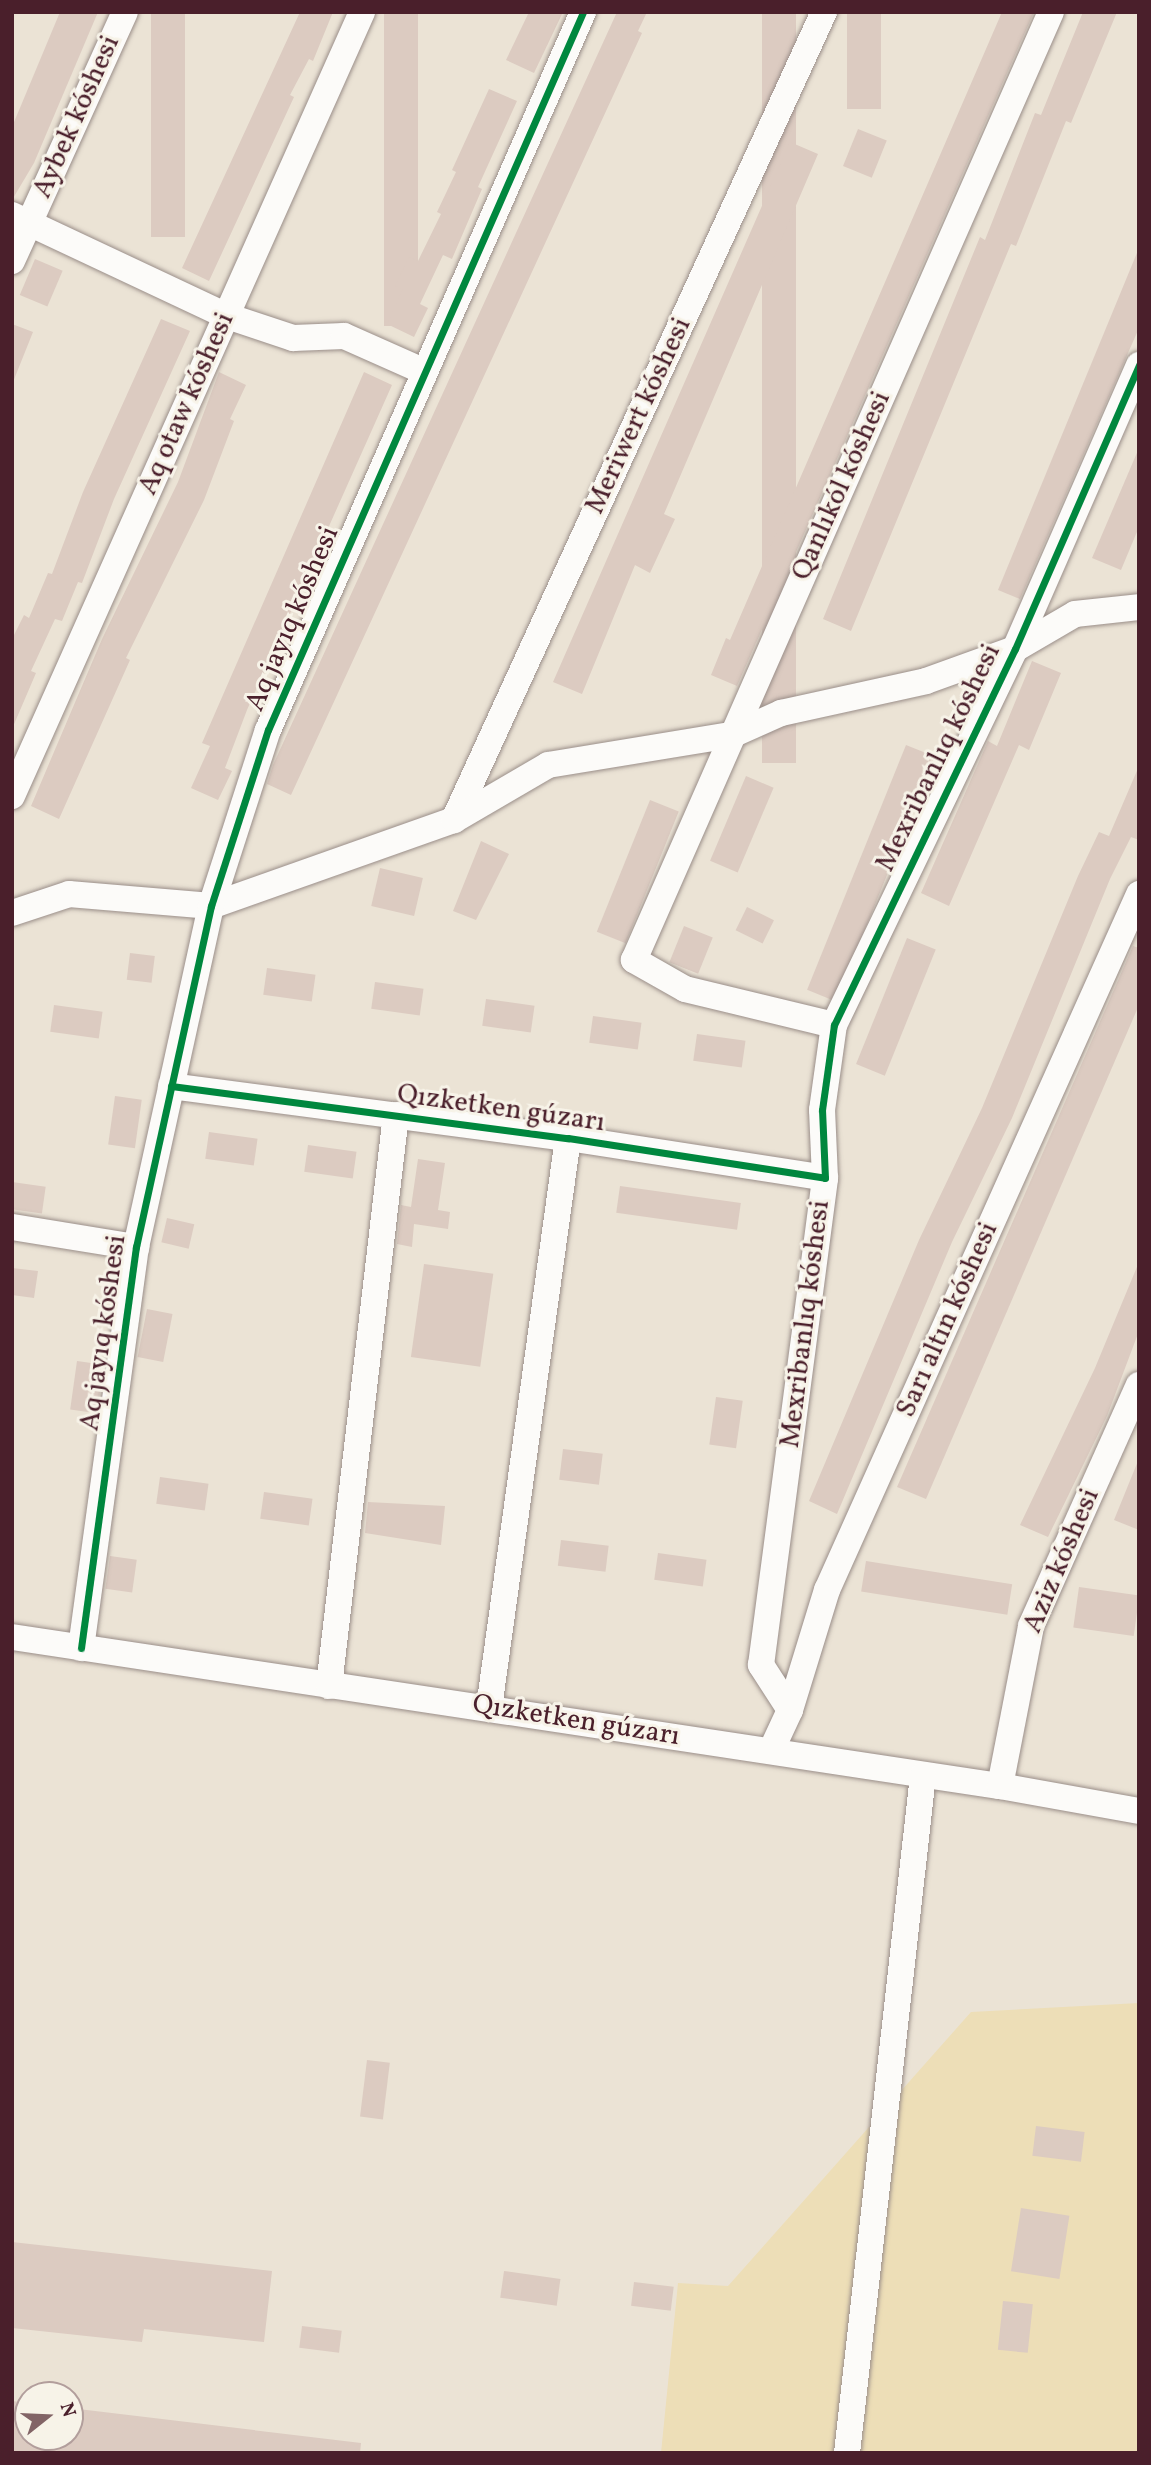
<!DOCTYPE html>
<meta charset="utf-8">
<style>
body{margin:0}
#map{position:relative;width:1151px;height:2465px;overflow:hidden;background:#ebe3d5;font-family:Vollkorn,serif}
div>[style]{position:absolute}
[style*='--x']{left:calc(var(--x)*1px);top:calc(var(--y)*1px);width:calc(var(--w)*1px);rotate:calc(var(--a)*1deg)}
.sand>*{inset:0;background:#eddeb7}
.building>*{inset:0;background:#dccbc1;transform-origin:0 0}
.roads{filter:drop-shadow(0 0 2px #9a8e89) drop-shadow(0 0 2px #9a8e89)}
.minor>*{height:26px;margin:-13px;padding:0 13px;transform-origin:13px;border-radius:13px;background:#fcfbf9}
.cycleway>*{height:7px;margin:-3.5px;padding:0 3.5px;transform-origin:3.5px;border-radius:3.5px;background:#00873e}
span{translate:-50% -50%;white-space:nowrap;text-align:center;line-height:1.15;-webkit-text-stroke:6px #f7f3e8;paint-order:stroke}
.street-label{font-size:28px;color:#4a1f2b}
.frame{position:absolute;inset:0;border:14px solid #4a1f2b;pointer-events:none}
.north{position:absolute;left:14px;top:2381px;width:70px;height:70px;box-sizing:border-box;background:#f7f3e8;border:2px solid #b29e9c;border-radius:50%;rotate:72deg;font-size:19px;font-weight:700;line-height:28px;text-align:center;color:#4a1f2b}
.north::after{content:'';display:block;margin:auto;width:24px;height:32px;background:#826466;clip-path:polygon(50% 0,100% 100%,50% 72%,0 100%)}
</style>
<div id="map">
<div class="sand">
<i style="clip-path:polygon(1139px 2003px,1139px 2453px,661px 2453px,678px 2283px,728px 2286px,971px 2012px)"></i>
</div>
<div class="building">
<i style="clip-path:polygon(60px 12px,98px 12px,34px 163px,12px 200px,12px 127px)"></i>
<i style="left:151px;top:12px;width:34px;height:225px"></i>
<i style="clip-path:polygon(300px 12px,333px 12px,313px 61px,309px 59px,290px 95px,294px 97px,209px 281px,182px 268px)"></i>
<i style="left:384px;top:12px;width:34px;height:314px"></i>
<i style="clip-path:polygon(529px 12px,563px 12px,534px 73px,506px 60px)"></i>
<i style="clip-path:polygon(617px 12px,647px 12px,638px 31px,642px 33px,291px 795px,267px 784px,273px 765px)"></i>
<i style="left:762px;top:12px;width:34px;height:751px"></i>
<i style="left:847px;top:12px;width:34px;height:97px"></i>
<i style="clip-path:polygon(1002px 12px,1034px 12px,737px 686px,711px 675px,726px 638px,730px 640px)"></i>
<i style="clip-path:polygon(1083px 12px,1117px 12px,1071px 123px,1066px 121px,1016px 246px,1011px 244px,851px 631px,823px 619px,980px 237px,985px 240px,1035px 113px,1041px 115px)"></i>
<i style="clip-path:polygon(489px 89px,517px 101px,478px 187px,482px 189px,452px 259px,443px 255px,420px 304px,428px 308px,414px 337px,387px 324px,403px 289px,395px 286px,409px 257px,418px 261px,441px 214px,437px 212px,456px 172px,452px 170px)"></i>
<i style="left:858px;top:129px;width:31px;height:40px;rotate:22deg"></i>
<i style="clip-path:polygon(790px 142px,818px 154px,664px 514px,675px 519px,650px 573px,635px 565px,582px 694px,553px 682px)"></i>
<i style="clip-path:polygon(1139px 248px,1139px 328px,1020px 599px,998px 590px)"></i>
<i style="left:35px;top:259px;width:30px;height:39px;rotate:23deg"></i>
<i style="clip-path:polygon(161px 319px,190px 331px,114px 499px,82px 583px,78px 582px,62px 621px,55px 619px,31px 671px,36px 673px,12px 729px,12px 639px,24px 615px,29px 618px,48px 573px,52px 574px,83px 492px)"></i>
<i style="clip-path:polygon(12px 324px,33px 332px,13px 382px,12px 382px)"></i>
<i style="clip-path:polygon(219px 372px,246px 385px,230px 419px,234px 421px,204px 500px,126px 658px,130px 660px,59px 819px,31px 806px,102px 639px,178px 482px)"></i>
<i style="clip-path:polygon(364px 372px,392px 385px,247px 710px,225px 768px,232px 771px,218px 800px,191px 788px,210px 746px,202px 743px)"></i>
<i style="clip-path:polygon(1139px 448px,1139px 527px,1121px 570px,1092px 558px)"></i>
<i style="clip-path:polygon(1032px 661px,1061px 673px,1029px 750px,1019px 745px,949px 906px,921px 893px,988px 741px,997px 746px)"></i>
<i style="left:906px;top:745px;width:31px;height:264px;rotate:22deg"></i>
<i style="clip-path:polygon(1139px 766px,1139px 840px,1131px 837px,1110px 879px,1012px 1118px,952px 1242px,837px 1514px,809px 1501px,919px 1240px,982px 1108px,1078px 876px,1099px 832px,1109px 836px)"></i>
<i style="left:746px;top:776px;width:30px;height:92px;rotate:23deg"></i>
<i style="left:650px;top:800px;width:31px;height:142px;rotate:22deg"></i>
<i style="clip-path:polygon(481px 841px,509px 854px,476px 920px,453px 911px)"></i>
<i style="left:380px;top:868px;width:44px;height:39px;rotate:13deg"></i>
<i style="left:747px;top:907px;width:30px;height:26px;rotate:26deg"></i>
<i style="left:684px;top:926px;width:31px;height:39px;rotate:22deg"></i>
<i style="left:907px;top:938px;width:31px;height:136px;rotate:22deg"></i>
<i style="clip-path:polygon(1133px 946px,1139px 948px,1139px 1005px,926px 1499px,897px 1487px)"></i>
<i style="left:130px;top:953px;width:25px;height:27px;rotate:7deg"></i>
<i style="left:267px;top:968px;width:49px;height:27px;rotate:8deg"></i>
<i style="left:375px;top:982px;width:49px;height:27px;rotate:8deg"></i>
<i style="left:486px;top:999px;width:49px;height:27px;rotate:8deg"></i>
<i style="left:54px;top:1005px;width:49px;height:27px;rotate:8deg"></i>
<i style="left:593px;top:1016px;width:49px;height:27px;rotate:8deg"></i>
<i style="left:697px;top:1034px;width:49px;height:27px;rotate:8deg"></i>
<i style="left:115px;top:1096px;width:27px;height:49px;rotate:8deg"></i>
<i style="left:209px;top:1132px;width:49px;height:27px;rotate:8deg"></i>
<i style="left:308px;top:1145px;width:49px;height:27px;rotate:8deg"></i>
<i style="clip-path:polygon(418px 1159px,445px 1163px,438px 1210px,450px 1212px,448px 1229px,414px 1224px,412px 1247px,397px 1244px,401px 1205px,411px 1207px)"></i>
<i style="left:12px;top:1182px;width:34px;height:27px;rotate:8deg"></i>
<i style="left:620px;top:1186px;width:122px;height:27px;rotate:8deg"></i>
<i style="left:167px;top:1218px;width:28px;height:25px;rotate:13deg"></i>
<i style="clip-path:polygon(1139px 1262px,1139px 1331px,1107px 1416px,1048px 1537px,1020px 1525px,1095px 1368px)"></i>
<i style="left:424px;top:1264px;width:70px;height:94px;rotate:8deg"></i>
<i style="clip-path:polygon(12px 1268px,38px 1271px,34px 1298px,12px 1295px)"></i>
<i style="left:147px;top:1309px;width:26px;height:49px;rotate:11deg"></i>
<i style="left:77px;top:1361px;width:27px;height:49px;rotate:8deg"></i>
<i style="left:716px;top:1397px;width:27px;height:48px;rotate:8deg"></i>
<i style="left:563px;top:1449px;width:40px;height:31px;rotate:7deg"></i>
<i style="clip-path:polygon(1138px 1461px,1139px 1461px,1139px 1530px,1114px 1520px)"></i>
<i style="left:160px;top:1477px;width:49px;height:27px;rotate:8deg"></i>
<i style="left:264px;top:1492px;width:49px;height:27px;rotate:8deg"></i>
<i style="clip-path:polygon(368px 1502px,445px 1506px,441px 1545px,365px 1533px)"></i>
<i style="left:561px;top:1540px;width:48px;height:26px;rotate:7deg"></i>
<i style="left:658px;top:1553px;width:49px;height:27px;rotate:8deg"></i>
<i style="left:110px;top:1556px;width:27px;height:33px;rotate:8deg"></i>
<i style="left:866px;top:1561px;width:148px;height:31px;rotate:9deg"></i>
<i style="left:1079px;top:1587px;width:61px;height:41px;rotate:8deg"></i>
<i style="left:367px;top:2060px;width:23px;height:57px;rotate:7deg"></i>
<i style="left:1036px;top:2126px;width:49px;height:30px;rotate:7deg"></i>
<i style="left:1021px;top:2208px;width:49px;height:64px;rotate:9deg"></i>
<i style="clip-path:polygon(12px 2242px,272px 2271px,264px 2342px,144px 2329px,142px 2342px,12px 2328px)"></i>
<i style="left:504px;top:2271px;width:57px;height:27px;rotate:8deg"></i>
<i style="left:634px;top:2282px;width:40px;height:24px;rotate:7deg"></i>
<i style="left:1003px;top:2301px;width:30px;height:49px;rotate:6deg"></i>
<i style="left:302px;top:2326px;width:40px;height:22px;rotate:7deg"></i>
<i style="clip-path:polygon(12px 2401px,28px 2403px,28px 2437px,70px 2437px,70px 2408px,361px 2443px,360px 2453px,12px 2453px)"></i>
</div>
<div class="roads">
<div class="minor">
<i style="--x:12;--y:215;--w:238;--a:25.2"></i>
<i style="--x:227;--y:316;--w:70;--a:18.4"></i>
<i style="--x:293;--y:338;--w:51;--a:-2.2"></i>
<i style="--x:344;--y:336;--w:86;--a:23.9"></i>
<i style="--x:12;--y:261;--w:273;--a:-65.6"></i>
<i style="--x:12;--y:796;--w:859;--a:-65.94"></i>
<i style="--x:454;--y:820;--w:889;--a:-65.4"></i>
<i style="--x:12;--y:913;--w:60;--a:-18.4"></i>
<i style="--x:69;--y:894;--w:143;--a:4.8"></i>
<i style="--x:211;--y:906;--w:258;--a:-19.5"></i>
<i style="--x:454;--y:820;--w:109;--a:-30.3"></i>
<i style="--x:548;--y:765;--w:186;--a:-9.3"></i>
<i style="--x:732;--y:735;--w:54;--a:-24.2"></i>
<i style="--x:781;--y:713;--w:148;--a:-12.4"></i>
<i style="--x:926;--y:681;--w:95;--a:-19.8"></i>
<i style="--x:1015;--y:649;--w:69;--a:-30.3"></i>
<i style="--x:1075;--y:614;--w:64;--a:-6.2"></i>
<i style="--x:834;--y:1025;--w:153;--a:-166.4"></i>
<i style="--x:685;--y:989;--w:59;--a:-150.4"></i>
<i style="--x:634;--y:960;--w:1036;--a:-66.26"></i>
<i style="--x:171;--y:1086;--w:400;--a:7.5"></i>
<i style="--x:568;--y:1138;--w:260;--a:8.8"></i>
<i style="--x:12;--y:1227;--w:126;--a:9.2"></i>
<i style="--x:12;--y:1637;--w:999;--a:8.58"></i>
<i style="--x:1000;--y:1786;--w:141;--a:10.2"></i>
<i style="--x:81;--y:1648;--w:405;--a:-82.2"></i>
<i style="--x:136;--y:1247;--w:349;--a:-77.6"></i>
<i style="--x:211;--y:906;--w:185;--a:-72.1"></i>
<i style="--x:268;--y:730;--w:784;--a:-66.31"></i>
<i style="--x:329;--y:1686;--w:575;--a:-83.31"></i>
<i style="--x:489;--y:1708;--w:575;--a:-82.11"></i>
<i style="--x:790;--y:1710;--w:54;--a:-122.8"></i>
<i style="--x:761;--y:1665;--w:491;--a:-82.5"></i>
<i style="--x:825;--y:1178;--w:68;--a:-92.5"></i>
<i style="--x:822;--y:1110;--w:86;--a:-82"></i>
<i style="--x:834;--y:1025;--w:417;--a:-64.3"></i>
<i style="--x:1015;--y:649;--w:310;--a:-66.4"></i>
<i style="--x:771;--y:1751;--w:45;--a:-65.1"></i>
<i style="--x:790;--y:1710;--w:126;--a:-72.9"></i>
<i style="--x:827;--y:1590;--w:763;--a:-65.85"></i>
<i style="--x:1000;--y:1786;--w:163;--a:-79"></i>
<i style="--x:1031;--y:1626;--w:264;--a:-65.9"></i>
<i style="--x:847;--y:2453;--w:682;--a:-83.6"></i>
</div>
</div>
<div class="cycleway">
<i style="--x:171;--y:1086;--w:400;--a:7.5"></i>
<i style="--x:568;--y:1138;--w:260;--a:8.8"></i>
<i style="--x:825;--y:1178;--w:68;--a:-92.5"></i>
<i style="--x:822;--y:1110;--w:86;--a:-82"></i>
<i style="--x:834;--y:1025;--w:417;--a:-64.3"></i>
<i style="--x:1015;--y:649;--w:310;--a:-66.4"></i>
<i style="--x:81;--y:1648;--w:405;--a:-82.2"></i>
<i style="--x:136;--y:1247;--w:349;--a:-77.6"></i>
<i style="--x:211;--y:906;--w:185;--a:-72.1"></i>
<i style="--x:268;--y:730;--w:784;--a:-66.31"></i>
</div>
<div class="street-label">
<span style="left:77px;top:117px;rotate:-66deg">Aybek kóshesi</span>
<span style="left:187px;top:404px;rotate:-66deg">Aq otaw kóshesi</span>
<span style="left:639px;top:416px;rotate:-65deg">Meriwert kóshesi</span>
<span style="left:842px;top:486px;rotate:-66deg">Qanlıkól kóshesi</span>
<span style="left:293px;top:619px;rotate:-67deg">Aq jayıq kóshesi</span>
<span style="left:939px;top:758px;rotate:-64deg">Mexribanlıq kóshesi</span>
<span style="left:501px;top:1109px;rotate:8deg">Qızketken gúzarı</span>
<span style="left:948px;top:1320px;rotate:-66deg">Sarı altın kóshesi</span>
<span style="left:806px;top:1324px;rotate:-83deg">Mexribanlıq kóshesi</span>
<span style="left:104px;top:1333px;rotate:-82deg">Aq jayıq kóshesi</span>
<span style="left:1062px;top:1561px;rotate:-67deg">Aziz kóshesi</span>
<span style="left:576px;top:1721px;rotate:9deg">Qızketken gúzarı</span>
</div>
<div class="frame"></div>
<div class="north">N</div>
</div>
